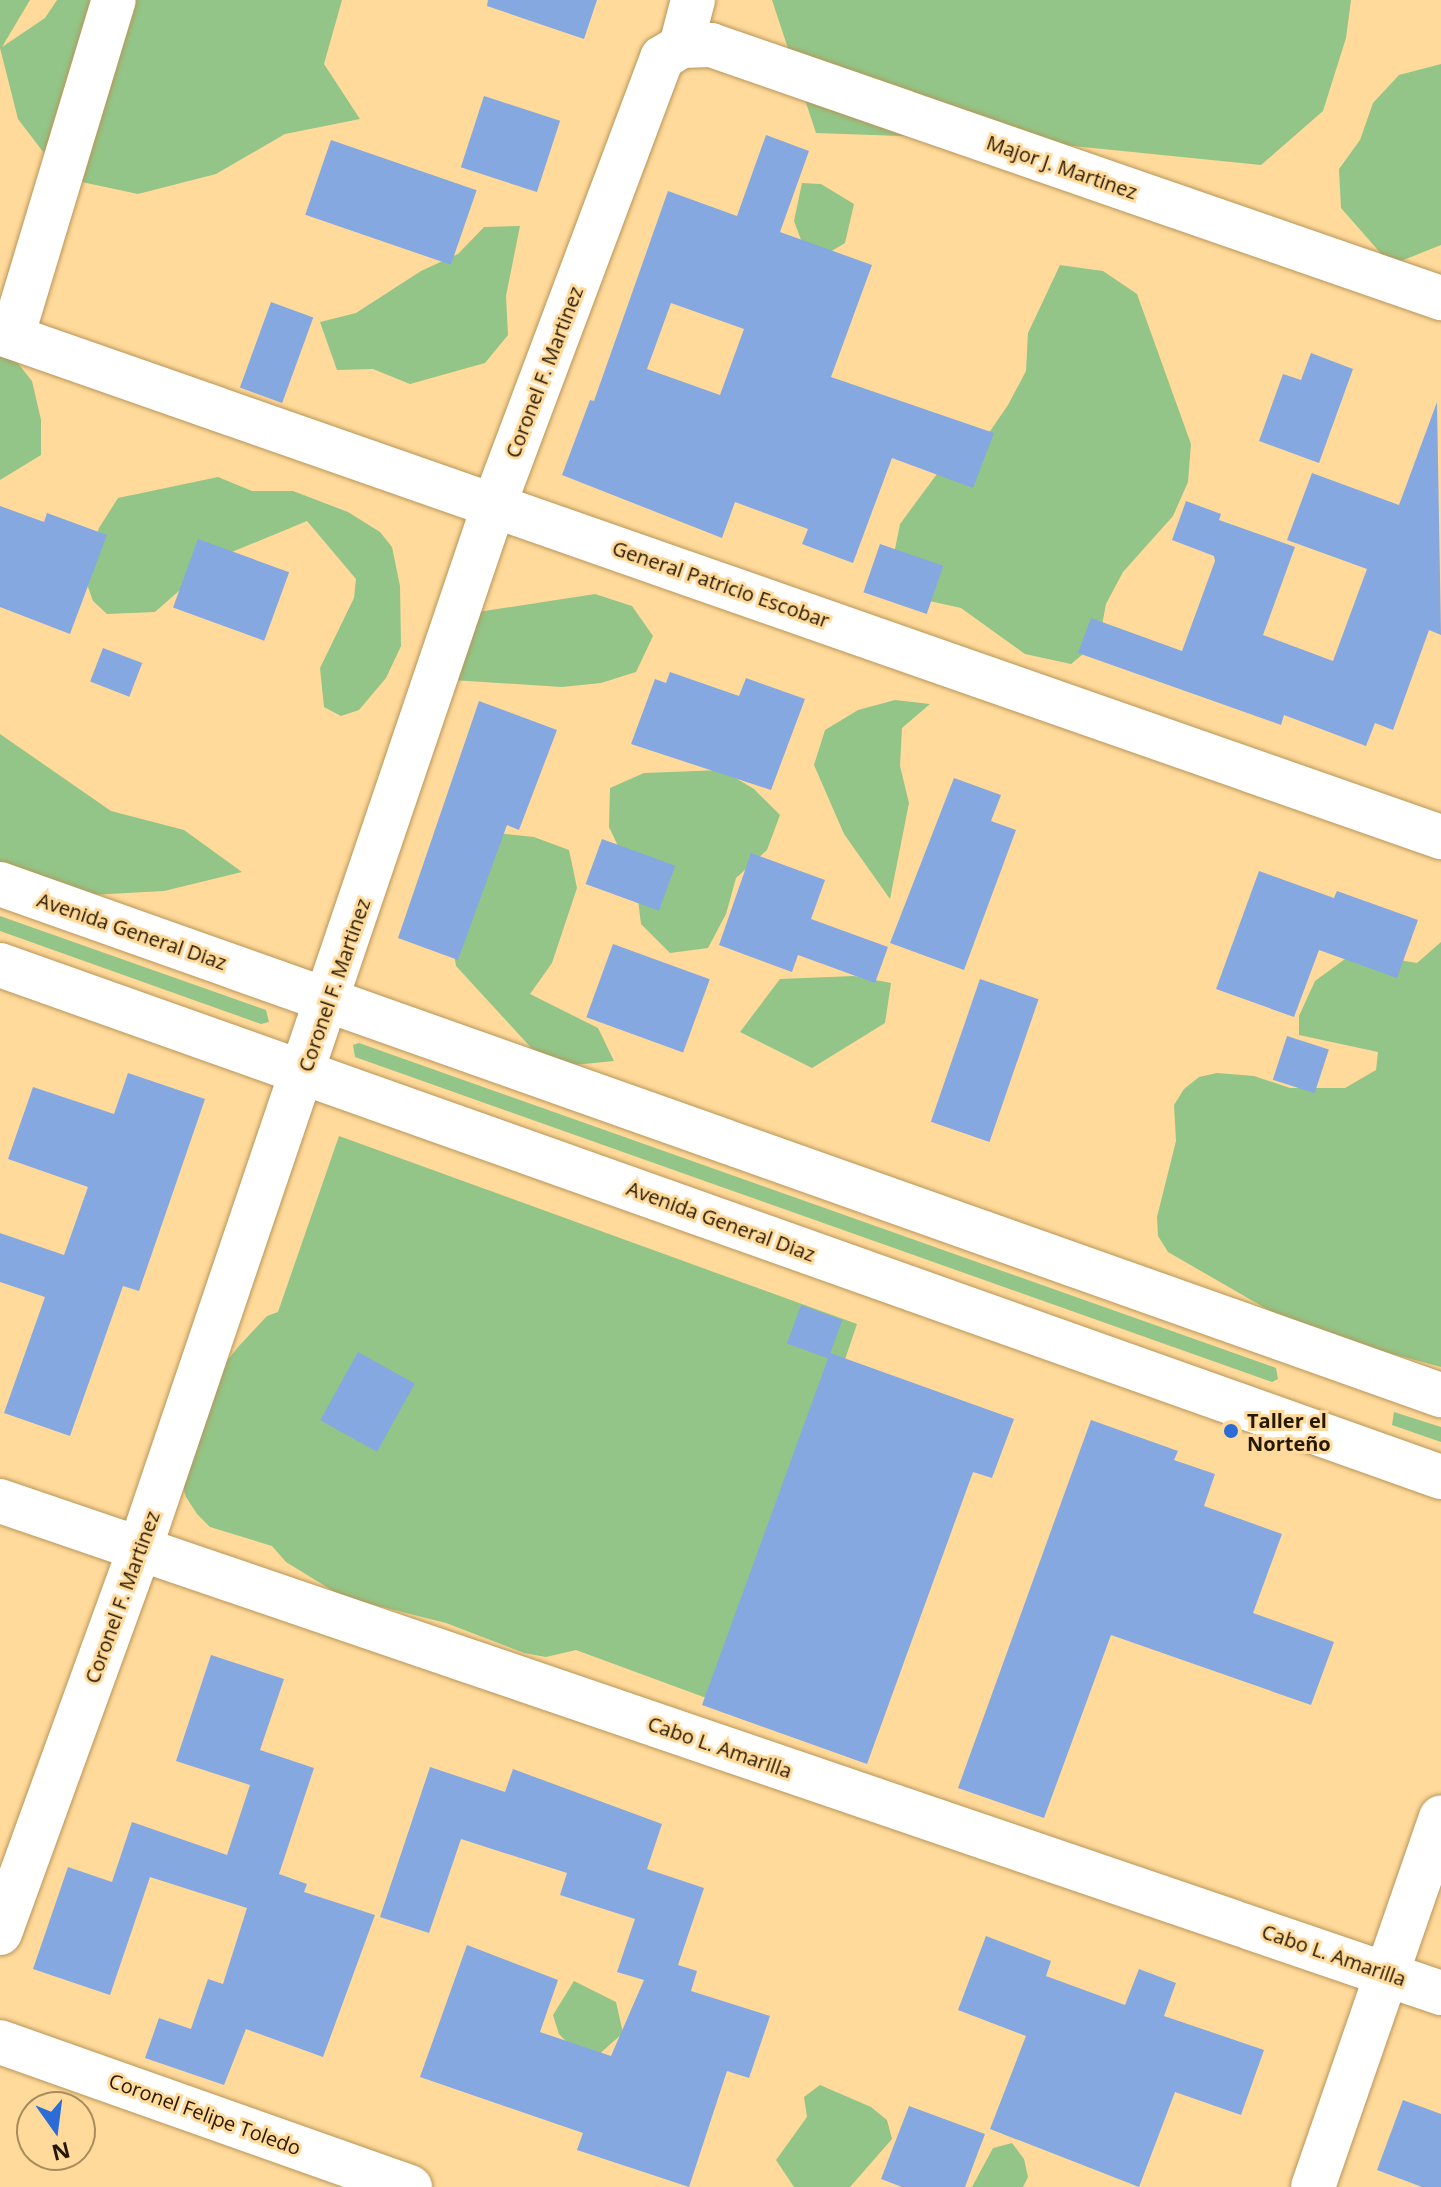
<!DOCTYPE html>
<meta charset="utf-8">
<style>
body{margin:0}
#map{position:relative;width:1441px;height:2187px;overflow:hidden;background:#ffda9b;font-family:"Open Sans",sans-serif}
div>[style]{position:absolute}
[style*='--x']{left:calc(var(--x)*1px);top:calc(var(--y)*1px);width:calc(var(--w)*1px);rotate:calc(var(--a)*1deg)}
.green>*{inset:0;background:#92c587}
.building>*{inset:0;background:#86a8e0;transform-origin:0 0}
.roads{filter:drop-shadow(0 0 2px #b89558) drop-shadow(0 0 2px #b89558)}
.minor>*{height:44px;margin:-22px;padding:0 22px;transform-origin:22px;border-radius:22px;background:#fff}
.dots>*{width:22px;height:22px;translate:-50% -50%;box-sizing:border-box;border:4px solid #ffda9b;border-radius:50%}
span{translate:-50% -50%;white-space:nowrap;text-align:center;line-height:1.15;-webkit-text-stroke:6px #ffda9b;paint-order:stroke}
.street-label{font-size:20px;color:#251800}
.poi-label{font-size:20px;color:#251800;font-weight:700}
.left{translate:0 -50%;text-align:left}
.north{position:absolute;left:16px;top:2091px;width:80px;height:80px;box-sizing:border-box;background:#ffda9b;border:2px solid #a88c5d;border-radius:50%;rotate:166deg;font-size:22px;font-weight:700;line-height:32px;text-align:center;color:#251800}
.north::after{content:'';display:block;margin:auto;width:28px;height:36px;background:#2b6cd9;clip-path:polygon(50% 0,100% 100%,50% 72%,0 100%)}
</style>
<div id="map">
<div class="green">
<i style="clip-path:polygon(0 0,30px 0,2px 47px,45px 18px,57px 0,342px 0,324px 64px,360px 119px,285px 134px,216px 174px,138px 194px,63px 178px,18px 119px,0 48px)"></i>
<i style="clip-path:polygon(772px 0,1351px 0,1346px 38px,1323px 111px,1261px 165px,1014px 140px,816px 133px)"></i>
<i style="clip-path:polygon(1441px 64px,1441px 245px,1391px 265px,1341px 208px,1339px 169px,1360px 140px,1373px 103px,1399px 75px)"></i>
<i style="clip-path:polygon(802px 183px,821px 184px,854px 204px,845px 243px,810px 264px,794px 221px)"></i>
<i style="clip-path:polygon(520px 226px,506px 296px,508px 335px,485px 363px,410px 384px,373px 369px,337px 370px,320px 322px,356px 313px,421px 271px,458px 254px,484px 227px)"></i>
<i style="clip-path:polygon(1060px 265px,1103px 271px,1137px 294px,1191px 444px,1188px 482px,1173px 516px,1123px 572px,1106px 604px,1099px 641px,1071px 664px,1025px 654px,961px 608px,925px 600px,889px 579px,900px 524px,948px 459px,986px 437px,1008px 405px,1026px 371px,1028px 333px)"></i>
<i style="clip-path:polygon(0 341px,32px 381px,41px 420px,41px 455px,0 480px)"></i>
<i style="clip-path:polygon(218px 477px,252px 491px,293px 491px,348px 512px,380px 532px,392px 547px,400px 586px,401px 646px,386px 678px,359px 710px,341px 716px,324px 707px,320px 668px,354px 598px,356px 579px,307px 521px,215px 559px,155px 612px,107px 614px,93px 601px,87px 584px,87px 564px,99px 528px,118px 498px)"></i>
<i style="clip-path:polygon(595px 594px,632px 606px,653px 636px,636px 672px,601px 683px,562px 687px,437px 679px,478px 612px)"></i>
<i style="clip-path:polygon(895px 700px,930px 704px,902px 728px,900px 766px,909px 803px,890px 899px,844px 834px,814px 765px,825px 730px,858px 710px)"></i>
<i style="clip-path:polygon(0 734px,111px 811px,184px 830px,242px 872px,164px 891px,90px 895px,0 874px)"></i>
<i style="clip-path:polygon(722px 770px,754px 789px,780px 815px,767px 850px,736px 878px,726px 914px,708px 948px,670px 953px,641px 924px,636px 884px,609px 827px,610px 788px,644px 773px)"></i>
<i style="clip-path:polygon(497px 833px,534px 837px,569px 850px,577px 888px,552px 963px,530px 994px,598px 1028px,614px 1061px,574px 1065px,536px 1053px,456px 966px,450px 930px)"></i>
<i style="clip-path:polygon(0 916px,266px 1010px,269px 1022px,261px 1024px,0 931px)"></i>
<i style="clip-path:polygon(1441px 942px,1441px 1367px,1315px 1333px,1277px 1315px,1168px 1252px,1158px 1236px,1157px 1217px,1176px 1141px,1174px 1105px,1184px 1089px,1199px 1077px,1217px 1073px,1254px 1076px,1290px 1088px,1345px 1088px,1376px 1070px,1378px 1052px,1299px 1035px,1299px 1016px,1315px 981px,1345px 959px,1380px 957px,1417px 963px)"></i>
<i style="clip-path:polygon(854px 976px,891px 983px,885px 1023px,812px 1068px,740px 1032px,780px 979px)"></i>
<i style="clip-path:polygon(359px 1043px,1276px 1368px,1278px 1379px,1272px 1382px,355px 1057px,353px 1045px)"></i>
<i style="clip-path:polygon(339px 1136px,857px 1324px,728px 1706px,576px 1650px,546px 1657px,524px 1653px,446px 1623px,343px 1597px,286px 1562px,272px 1546px,210px 1527px,197px 1514px,186px 1497px,175px 1459px,190px 1406px,239px 1346px,267px 1316px,278px 1312px)"></i>
<i style="clip-path:polygon(1394px 1412px,1441px 1427px,1441px 1442px,1392px 1425px)"></i>
<i style="clip-path:polygon(574px 1981px,616px 2002px,623px 2033px,588px 2064px,559px 2034px,553px 2015px)"></i>
<i style="clip-path:polygon(820px 2085px,871px 2107px,887px 2120px,892px 2139px,850px 2187px,794px 2187px,776px 2160px,807px 2117px,804px 2097px)"></i>
<i style="clip-path:polygon(1012px 2143px,1024px 2159px,1028px 2177px,1023px 2187px,972px 2187px,993px 2148px)"></i>
</div>
<div class="building">
<i style="clip-path:polygon(488px 0,597px 0,584px 39px,487px 6px)"></i>
<i style="left:484px;top:96px;width:80px;height:75px;rotate:18deg"></i>
<i style="clip-path:polygon(evenodd,766px 135px,809px 151px,780px 232px,872px 265px,831px 377px,994px 433px,973px 488px,892px 458px,853px 563px,802px 544px,808px 529px,735px 502px,722px 538px,562px 475px,590px 400px,594px 401px,668px 191px,737px 216px,766px 135px,671px 303px,744px 329px,720px 395px,647px 369px,671px 303px)"></i>
<i style="left:331px;top:140px;width:154px;height:79px;rotate:19deg"></i>
<i style="left:271px;top:302px;width:45px;height:91px;rotate:20deg"></i>
<i style="clip-path:polygon(1311px 353px,1353px 369px,1319px 463px,1259px 441px,1283px 374px,1301px 380px)"></i>
<i style="clip-path:polygon(1437px 402px,1441px 635px,1429px 630px,1393px 730px,1375px 723px,1366px 746px,1284px 715px,1281px 725px,1078px 653px,1091px 618px,1182px 651px,1215px 561px,1214px 556px,1172px 540px,1186px 501px,1221px 514px,1219px 520px,1295px 547px,1263px 635px,1333px 661px,1367px 569px,1287px 540px,1312px 473px,1399px 505px)"></i>
<i style="clip-path:polygon(0 506px,44px 522px,47px 513px,107px 535px,70px 634px,0 607px)"></i>
<i style="left:198px;top:539px;width:97px;height:73px;rotate:20deg"></i>
<i style="left:880px;top:544px;width:67px;height:51px;rotate:19deg"></i>
<i style="left:103px;top:648px;width:42px;height:36px;rotate:21deg"></i>
<i style="clip-path:polygon(670px 672px,739px 696px,746px 678px,805px 699px,771px 790px,631px 744px,655px 679px,666px 683px)"></i>
<i style="clip-path:polygon(479px 701px,557px 730px,519px 830px,507px 825px,458px 960px,398px 938px)"></i>
<i style="clip-path:polygon(954px 778px,1001px 795px,991px 821px,1016px 830px,964px 970px,890px 943px)"></i>
<i style="left:602px;top:839px;width:78px;height:48px;rotate:20deg"></i>
<i style="clip-path:polygon(751px 853px,825px 880px,811px 919px,888px 947px,875px 983px,798px 955px,792px 972px,719px 945px)"></i>
<i style="clip-path:polygon(1259px 871px,1334px 898px,1337px 891px,1418px 920px,1397px 978px,1319px 950px,1294px 1017px,1216px 989px)"></i>
<i style="left:613px;top:944px;width:103px;height:78px;rotate:20deg"></i>
<i style="left:980px;top:979px;width:62px;height:151px;rotate:19deg"></i>
<i style="left:1287px;top:1036px;width:44px;height:46px;rotate:18deg"></i>
<i style="clip-path:polygon(128px 1073px,205px 1099px,139px 1291px,123px 1286px,70px 1436px,4px 1413px,45px 1297px,0 1282px,0 1233px,64px 1255px,88px 1187px,8px 1159px,33px 1087px,114px 1114px)"></i>
<i style="left:801px;top:1305px;width:44px;height:41px;rotate:20deg"></i>
<i style="left:358px;top:1352px;width:65px;height:78px;rotate:29deg"></i>
<i style="clip-path:polygon(830px 1353px,1014px 1419px,992px 1478px,973px 1472px,867px 1764px,702px 1705px)"></i>
<i style="clip-path:polygon(1091px 1420px,1178px 1451px,1174px 1460px,1215px 1474px,1204px 1506px,1282px 1534px,1253px 1613px,1334px 1642px,1311px 1705px,1111px 1635px,1044px 1818px,958px 1788px)"></i>
<i style="clip-path:polygon(211px 1655px,284px 1679px,260px 1750px,314px 1768px,279px 1874px,307px 1884px,304px 1892px,375px 1915px,323px 2057px,246px 2029px,224px 2085px,145px 2058px,159px 2018px,191px 2029px,208px 1979px,223px 1984px,247px 1908px,150px 1877px,110px 1995px,33px 1969px,68px 1867px,112px 1882px,132px 1822px,227px 1855px,250px 1785px,176px 1761px)"></i>
<i style="clip-path:polygon(430px 1767px,505px 1792px,513px 1769px,662px 1824px,647px 1869px,704px 1888px,678px 1965px,697px 1971px,691px 1991px,770px 2016px,749px 2078px,727px 2071px,689px 2187px,577px 2150px,583px 2133px,420px 2077px,467px 1945px,558px 1980px,540px 2032px,611px 2056px,644px 1980px,617px 1972px,635px 1919px,560px 1895px,567px 1873px,461px 1839px,429px 1933px,380px 1917px)"></i>
<i style="clip-path:polygon(986px 1936px,1051px 1961px,1046px 1976px,1125px 2005px,1139px 1969px,1176px 1983px,1164px 2016px,1264px 2050px,1241px 2115px,1175px 2092px,1139px 2187px,990px 2129px,1026px 2036px,958px 2010px)"></i>
<i style="clip-path:polygon(1403px 2100px,1441px 2114px,1441px 2187px,1422px 2187px,1377px 2170px)"></i>
<i style="clip-path:polygon(909px 2106px,985px 2134px,965px 2187px,902px 2187px,881px 2179px)"></i>
</div>
<div class="roads">
<div class="minor">
<i style="--x:681;--y:46;--w:30;--a:-2"></i>
<i style="--x:711;--y:45;--w:773;--a:19.12"></i>
<i style="--x:681;--y:46;--w:48;--a:-75.4"></i>
<i style="--x:0;--y:333;--w:1527;--a:19.28"></i>
<i style="--x:12;--y:337;--w:352;--a:-73.2"></i>
<i style="--x:0;--y:884;--w:1529;--a:19.53"></i>
<i style="--x:0;--y:965;--w:1529;--a:19.56"></i>
<i style="--x:0;--y:1501;--w:1523;--a:18.85"></i>
<i style="--x:0;--y:1933;--w:407;--a:-70"></i>
<i style="--x:139;--y:1551;--w:1105;--a:-71.25"></i>
<i style="--x:494;--y:505;--w:478;--a:-69.4"></i>
<i style="--x:662;--y:58;--w:22;--a:-32"></i>
<i style="--x:0;--y:2042;--w:435;--a:19.5"></i>
<i style="--x:1313;--y:2187;--w:391;--a:-70.9"></i>
</div>
</div>
<div class="dots">
<i style="left:1231px;top:1431px;background:#2b6cd9"></i>
</div>
<div class="street-label">
<span style="left:1062px;top:167px;rotate:19deg">Major J. Martinez</span>
<span style="left:544px;top:372px;rotate:-69deg">Coronel F. Martinez</span>
<span style="left:721px;top:584px;rotate:19deg">General Patricio Escobar</span>
<span style="left:132px;top:931px;rotate:19deg">Avenida General Diaz</span>
<span style="left:334px;top:985px;rotate:-71deg">Coronel F. Martinez</span>
<span style="left:721px;top:1221px;rotate:20deg">Avenida General Diaz</span>
<span style="left:122px;top:1597px;rotate:-70deg">Coronel F. Martinez</span>
<span style="left:720px;top:1747px;rotate:19deg">Cabo L. Amarilla</span>
<span style="left:1334px;top:1955px;rotate:19deg">Cabo L. Amarilla</span>
<span style="left:205px;top:2114px;rotate:20deg">Coronel Felipe Toledo</span>
</div>
<div class="poi-label">
<span class="left" style="left:1247px;top:1432px">Taller el<br>Norteño</span>
</div>
<div class="north">N</div>
</div>
